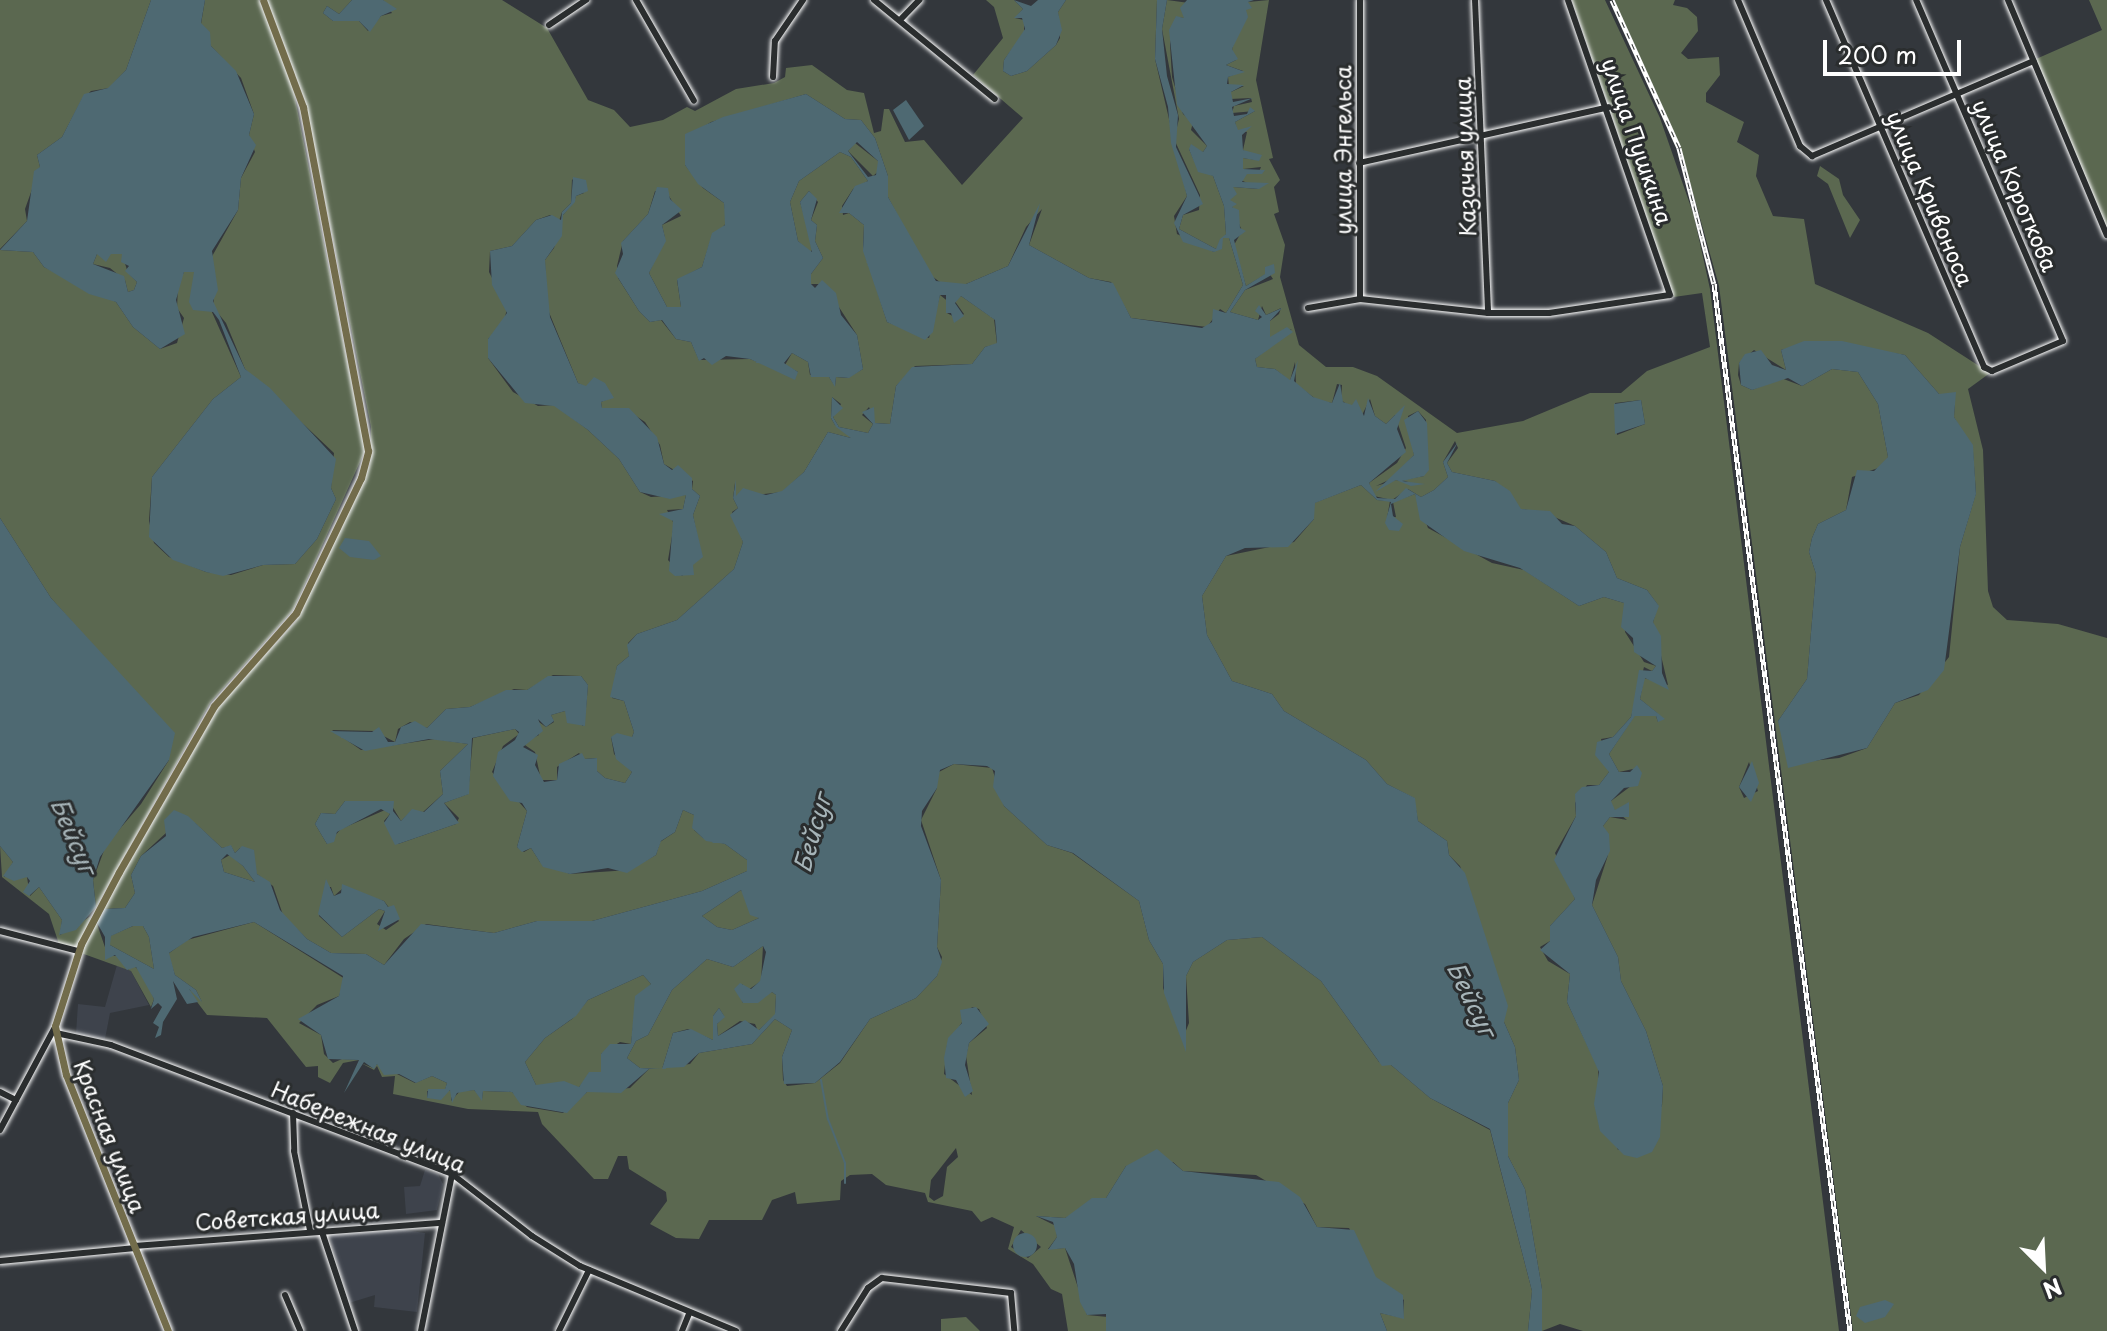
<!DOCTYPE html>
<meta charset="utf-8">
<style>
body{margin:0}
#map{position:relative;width:2107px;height:1331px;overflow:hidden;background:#33373c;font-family:"Playpen Sans",sans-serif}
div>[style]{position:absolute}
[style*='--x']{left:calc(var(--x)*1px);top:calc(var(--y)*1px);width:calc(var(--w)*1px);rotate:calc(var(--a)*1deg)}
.built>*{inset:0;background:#3e434c}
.green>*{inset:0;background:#5b6850}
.water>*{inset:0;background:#4e6972}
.round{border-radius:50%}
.stream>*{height:2px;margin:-1px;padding:0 1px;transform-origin:1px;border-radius:1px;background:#4e6972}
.roads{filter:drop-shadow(0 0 2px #fff) drop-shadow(0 0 2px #fff)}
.minor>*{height:6px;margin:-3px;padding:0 3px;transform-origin:3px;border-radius:3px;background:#2a2d2e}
.major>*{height:7px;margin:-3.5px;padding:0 3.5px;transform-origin:3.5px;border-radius:3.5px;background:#726c4b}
.rail>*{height:5px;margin-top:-2.5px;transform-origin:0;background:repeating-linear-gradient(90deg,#2a2d2e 0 6px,#fff 0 12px);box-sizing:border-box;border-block:2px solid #fff}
span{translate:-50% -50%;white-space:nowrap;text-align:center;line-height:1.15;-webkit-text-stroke:6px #2a2d2e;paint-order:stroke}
.street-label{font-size:22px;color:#fff}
.water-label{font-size:24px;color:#a6b4b8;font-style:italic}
.north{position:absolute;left:2003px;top:1227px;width:80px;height:80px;-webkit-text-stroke:6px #2a2d2e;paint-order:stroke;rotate:156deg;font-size:22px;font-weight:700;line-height:32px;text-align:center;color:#fff}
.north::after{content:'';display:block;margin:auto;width:28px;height:36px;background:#fff;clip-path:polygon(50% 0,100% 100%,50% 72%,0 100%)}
.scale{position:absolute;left:1823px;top:40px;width:138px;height:36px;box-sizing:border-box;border:4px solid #fff;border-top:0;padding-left:10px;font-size:24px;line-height:28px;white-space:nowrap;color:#fff;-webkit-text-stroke:6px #2a2d2e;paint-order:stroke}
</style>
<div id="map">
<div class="built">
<i style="clip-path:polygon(117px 965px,131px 971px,149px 1005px,110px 1013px,105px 1039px,76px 1034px,78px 1004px,105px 1007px)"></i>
<i style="clip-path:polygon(425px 1170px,438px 1174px,443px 1184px,437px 1210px,406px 1214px,404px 1187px,420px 1186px)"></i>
<i style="clip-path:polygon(404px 1230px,425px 1233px,417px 1312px,374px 1307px,375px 1295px,349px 1303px,329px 1235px)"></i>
</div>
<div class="green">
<i style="clip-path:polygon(0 0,151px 0,126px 70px,109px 88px,91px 91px,82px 99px,62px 137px,37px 155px,40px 167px,25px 209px,27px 221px,0 249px)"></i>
<i style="clip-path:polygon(205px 0,259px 0,292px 83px,365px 451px,293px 610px,210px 703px,96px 907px,93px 880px,106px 845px,141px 804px,169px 760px,159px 720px,51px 598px,0 518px,0 250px,33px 252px,44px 267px,116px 302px,133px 327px,160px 349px,177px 343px,184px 318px,177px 308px,178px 285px,184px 272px,194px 272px,241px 377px,213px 399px,152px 477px,149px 521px,154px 543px,169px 557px,206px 572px,231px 575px,263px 565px,295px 564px,317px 539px,336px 499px,331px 488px,334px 453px,245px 369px,226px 323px,213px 307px,216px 279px,210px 260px,238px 210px,241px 178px,255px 152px,249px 135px,254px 114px,241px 78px,211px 46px,201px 24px)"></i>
<i style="clip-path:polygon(evenodd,267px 0,352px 0,339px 14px,327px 6px,323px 13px,333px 21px,359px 21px,368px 31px,381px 16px,392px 13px,383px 0,502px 0,547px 28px,588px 100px,614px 110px,630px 127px,663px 120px,687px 107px,695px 111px,736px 89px,774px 83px,785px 77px,786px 68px,812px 65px,847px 90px,864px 93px,874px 133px,881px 131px,884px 109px,889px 109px,905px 142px,924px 140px,962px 185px,1023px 118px,973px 75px,1003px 38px,994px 7px,986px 0,1014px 0,1023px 9px,1015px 18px,1024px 20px,1024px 33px,1004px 60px,1003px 71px,1011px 76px,1027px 71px,1056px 45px,1060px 38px,1058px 12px,1066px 0,1157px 0,1155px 59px,1187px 196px,1174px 216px,1177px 234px,1214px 252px,1223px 237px,1229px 238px,1243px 285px,1226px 313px,1220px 309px,1207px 327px,1131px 318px,1111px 282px,1089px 278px,1029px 245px,1042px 209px,1026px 227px,1008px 266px,966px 284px,944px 285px,929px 274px,888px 197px,888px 176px,875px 138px,861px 120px,845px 119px,806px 94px,711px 122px,692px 134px,685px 165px,703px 188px,724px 203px,727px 222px,710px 242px,702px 267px,677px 280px,681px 307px,667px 307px,649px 273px,665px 238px,662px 225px,681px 216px,669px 196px,655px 191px,648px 214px,623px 241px,617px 266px,618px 278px,639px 311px,650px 322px,661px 320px,676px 339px,691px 342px,699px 360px,750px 359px,789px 374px,798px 372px,785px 365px,792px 353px,808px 362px,810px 375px,829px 377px,835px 386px,836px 377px,847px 378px,863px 369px,857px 335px,824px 284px,811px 284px,811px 274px,823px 258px,815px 241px,817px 225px,811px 220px,818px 202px,809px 191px,800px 202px,814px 248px,810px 252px,798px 241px,790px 202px,799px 181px,840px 152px,851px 157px,868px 181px,853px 189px,842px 206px,843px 215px,849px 213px,864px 225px,863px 246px,887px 322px,929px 338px,940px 295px,950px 303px,947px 313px,958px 319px,964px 314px,954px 300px,961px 296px,994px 319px,997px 344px,985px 347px,972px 364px,915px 366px,896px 386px,890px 424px,875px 423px,869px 407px,862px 415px,873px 424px,868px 433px,839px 427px,833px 417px,841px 404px,832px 397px,831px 418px,835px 425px,849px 434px,851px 438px,828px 432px,804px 472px,782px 492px,736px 497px,735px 483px,733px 498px,738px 508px,732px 512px,743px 542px,734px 569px,677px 620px,637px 634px,628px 643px,629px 656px,617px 666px,612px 698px,624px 701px,634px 732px,632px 737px,611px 737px,614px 754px,632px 772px,625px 783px,605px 778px,597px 771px,597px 758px,584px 759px,579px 753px,557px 767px,557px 780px,541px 780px,535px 752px,522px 743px,539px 735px,536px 720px,546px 727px,554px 722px,551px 715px,565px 711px,583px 726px,586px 708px,588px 685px,581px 676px,553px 675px,527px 690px,514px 689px,470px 707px,446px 709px,427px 728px,410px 722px,398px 729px,395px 742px,374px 731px,332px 730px,361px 750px,435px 739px,468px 744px,440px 771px,443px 794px,423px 812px,411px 811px,401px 821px,389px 801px,345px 801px,335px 814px,321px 813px,315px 824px,327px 844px,341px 829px,385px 810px,390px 814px,384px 821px,398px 844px,456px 824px,459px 818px,444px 803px,468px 794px,473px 738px,515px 729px,519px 734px,503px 746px,492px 772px,527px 811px,517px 847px,524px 852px,531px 848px,540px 862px,570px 874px,629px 870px,656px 855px,660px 842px,675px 832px,683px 810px,694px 815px,694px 830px,703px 838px,725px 844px,747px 860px,747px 871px,702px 891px,592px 921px,537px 921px,494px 933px,426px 924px,404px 939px,384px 965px,366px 954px,331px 953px,307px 939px,283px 915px,273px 886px,257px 874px,240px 848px,235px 853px,231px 846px,222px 848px,195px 823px,167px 832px,141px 856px,131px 875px,135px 893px,125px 908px,103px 909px,216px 709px,296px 621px,370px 465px,371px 427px,305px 101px,267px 0,572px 179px,584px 193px,576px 196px,574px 202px,563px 215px,554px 248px,545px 260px,546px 305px,578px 383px,608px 399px,601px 402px,602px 408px,624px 408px,645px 422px,660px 445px,664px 464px,693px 481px,692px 489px,700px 496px,693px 515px,701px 555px,682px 576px,668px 560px,674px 524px,667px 510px,683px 509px,686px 495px,651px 497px,640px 492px,619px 459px,588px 430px,555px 405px,538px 406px,513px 392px,488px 358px,488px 339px,504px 322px,507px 308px,489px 272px,490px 251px,512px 246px,536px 220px,550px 215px,559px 221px,562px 212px,571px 203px,572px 179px,267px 0,325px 887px,331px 887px,334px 896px,342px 889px,384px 901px,399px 921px,386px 930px,377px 924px,385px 911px,379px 909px,342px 937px,319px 916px,325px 887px)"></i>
<i style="clip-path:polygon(1167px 0,1189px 3px,1184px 18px,1176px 17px,1170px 44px,1172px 77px,1183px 114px,1193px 122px,1191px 130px,1207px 146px,1203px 152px,1189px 149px,1197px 167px,1213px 176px,1224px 206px,1226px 234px,1216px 249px,1179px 229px,1183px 215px,1199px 210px,1200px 195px,1174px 139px,1179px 119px,1162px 29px)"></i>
<i style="clip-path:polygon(evenodd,1269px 0,1256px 80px,1273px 158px,1269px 159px,1280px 180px,1274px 187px,1279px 212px,1274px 214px,1285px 245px,1280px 277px,1299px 345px,1326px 367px,1353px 367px,1377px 376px,1457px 433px,1523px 421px,1590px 393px,1621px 393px,1647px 371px,1710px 347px,1702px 293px,1674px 297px,1572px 0,1605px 0,1660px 118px,1694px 216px,1710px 289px,1839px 1331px,1583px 1331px,1560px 1324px,1542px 1331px,1542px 1289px,1525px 1189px,1508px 1156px,1508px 1103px,1519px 1080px,1515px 1047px,1504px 1022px,1498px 978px,1460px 866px,1449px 855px,1447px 841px,1418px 821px,1414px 798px,1387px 784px,1366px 760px,1284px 711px,1272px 694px,1232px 681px,1207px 635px,1202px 596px,1226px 556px,1294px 542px,1314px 519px,1314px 503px,1361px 485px,1377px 500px,1390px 501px,1387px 518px,1396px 517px,1393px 502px,1415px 494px,1428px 528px,1492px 563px,1524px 570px,1579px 606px,1604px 597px,1624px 603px,1625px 632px,1644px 662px,1656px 666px,1652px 671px,1644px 667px,1631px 717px,1613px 737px,1601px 739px,1609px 772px,1599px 785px,1587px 785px,1575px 803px,1576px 816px,1555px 853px,1575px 899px,1550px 926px,1550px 941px,1540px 947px,1548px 961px,1570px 974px,1567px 1002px,1598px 1068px,1599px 1091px,1618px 1150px,1662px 1106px,1663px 1086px,1646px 1031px,1621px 981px,1618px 957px,1592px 905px,1608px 855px,1603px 826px,1610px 817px,1627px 820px,1611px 807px,1611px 801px,1631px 786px,1633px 769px,1619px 772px,1609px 754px,1635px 715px,1656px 716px,1658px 722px,1657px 713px,1640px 699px,1644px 678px,1668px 685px,1653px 622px,1658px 605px,1647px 590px,1617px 578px,1606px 552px,1575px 526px,1543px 512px,1520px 509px,1495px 481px,1452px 472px,1447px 463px,1458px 448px,1455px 441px,1443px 462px,1448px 477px,1434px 490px,1421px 497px,1408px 489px,1392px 500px,1374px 496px,1369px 483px,1397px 463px,1406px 448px,1395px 415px,1386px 424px,1375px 416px,1370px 399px,1362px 415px,1341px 400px,1342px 385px,1337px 384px,1332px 403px,1317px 400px,1296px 384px,1295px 362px,1290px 381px,1275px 369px,1257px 367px,1255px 359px,1292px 329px,1270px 338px,1270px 321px,1279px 314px,1281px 308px,1266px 315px,1262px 306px,1258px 320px,1230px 312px,1245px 290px,1273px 279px,1265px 267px,1266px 274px,1246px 286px,1234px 245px,1242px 231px,1229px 199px,1233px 187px,1259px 189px,1241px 180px,1247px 173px,1258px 174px,1261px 167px,1243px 169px,1243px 158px,1257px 160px,1243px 150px,1247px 132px,1237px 130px,1235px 122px,1255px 111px,1232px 113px,1234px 106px,1252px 102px,1251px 98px,1230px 99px,1231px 92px,1244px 86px,1229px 86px,1228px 77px,1243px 71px,1226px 65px,1236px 60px,1232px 49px,1248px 2px,1269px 0,1641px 400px,1645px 424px,1617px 435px,1615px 403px,1641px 400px,1269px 0,1418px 411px,1426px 420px,1424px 476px,1402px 480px,1417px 485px,1396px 480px,1376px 486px,1393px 478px,1414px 455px,1408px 416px,1418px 411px,1269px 0,1749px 762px,1758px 791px,1744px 798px,1739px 787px,1749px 762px)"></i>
<i style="clip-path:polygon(evenodd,1614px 0,1675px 0,1673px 5px,1687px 8px,1697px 17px,1698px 31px,1681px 53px,1688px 59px,1719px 57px,1720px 75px,1706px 93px,1706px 102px,1744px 122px,1737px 142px,1759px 155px,1756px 176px,1773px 216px,1804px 219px,1815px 284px,1928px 333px,1990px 373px,1968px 389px,1983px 450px,1988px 591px,1993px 607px,2007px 620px,2058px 624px,2107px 638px,2107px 1331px,1853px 1331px,1719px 286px,1679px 143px,1614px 0,1819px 341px,1905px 355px,1939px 394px,1955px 399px,1954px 417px,1973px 452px,1976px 493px,1960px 547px,1949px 657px,1919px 695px,1895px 703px,1867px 748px,1839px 758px,1801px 762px,1778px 721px,1807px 679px,1816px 574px,1809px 552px,1812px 538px,1818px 524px,1846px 510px,1852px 477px,1884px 466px,1888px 457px,1878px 404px,1858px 372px,1832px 369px,1802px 386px,1781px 378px,1752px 390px,1741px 385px,1738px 375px,1739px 363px,1754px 350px,1786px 370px,1781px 350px,1819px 341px)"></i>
<i style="clip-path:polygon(2089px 0,2107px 0,2107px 228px,2036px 59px,2102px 30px)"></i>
<i style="clip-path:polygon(855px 143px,878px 161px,880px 170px,873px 176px,848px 151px)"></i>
<i style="clip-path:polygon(1820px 166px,1839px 179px,1843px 195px,1860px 220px,1850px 238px,1828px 184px,1817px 176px)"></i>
<i style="clip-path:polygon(97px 254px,122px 254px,128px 273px,137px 282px,134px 290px,128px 292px,125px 280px,110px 268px,93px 264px)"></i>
<i style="clip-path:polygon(evenodd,954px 764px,992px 768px,1004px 806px,1047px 845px,1072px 853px,1139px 901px,1149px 940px,1163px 964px,1163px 988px,1183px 1038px,1189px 1023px,1186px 976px,1193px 962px,1227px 940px,1262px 937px,1321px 981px,1379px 1062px,1391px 1065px,1430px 1098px,1490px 1130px,1532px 1291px,1528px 1331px,1387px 1331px,1380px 1313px,1403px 1318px,1404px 1300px,1375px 1277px,1349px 1228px,1317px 1227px,1305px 1204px,1256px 1175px,1183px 1171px,1173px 1162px,1126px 1166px,1106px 1198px,1065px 1218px,1036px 1216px,1056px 1226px,1057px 1237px,1048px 1249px,1065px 1248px,1087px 1315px,1108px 1317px,1106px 1331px,1068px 1331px,1062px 1294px,1051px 1289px,1033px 1264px,1008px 1249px,1014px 1227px,992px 1217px,981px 1222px,972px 1211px,928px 1202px,925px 1193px,886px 1185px,872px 1174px,850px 1175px,841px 1181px,840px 1200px,797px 1204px,795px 1192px,772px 1200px,762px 1220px,709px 1220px,699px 1239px,676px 1238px,650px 1224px,667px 1201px,666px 1192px,629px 1169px,627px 1156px,618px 1156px,608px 1179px,594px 1179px,542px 1124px,538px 1112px,468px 1109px,393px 1094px,395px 1076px,382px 1077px,377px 1066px,374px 1070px,361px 1063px,373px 1068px,377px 1064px,415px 1083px,432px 1076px,447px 1083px,445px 1090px,427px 1091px,427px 1098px,451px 1090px,451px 1101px,460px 1091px,474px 1090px,482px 1099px,483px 1091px,512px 1092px,527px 1107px,563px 1113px,587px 1092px,630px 1088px,649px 1069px,690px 1064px,699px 1053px,752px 1044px,775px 1019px,792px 1030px,782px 1057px,783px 1080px,787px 1086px,815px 1083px,840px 1063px,870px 1019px,916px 998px,937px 976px,942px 957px,937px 947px,941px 880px,921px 820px,937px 788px,937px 773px,954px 764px,972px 1007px,979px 1009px,987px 1028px,969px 1043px,966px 1056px,972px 1095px,944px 1074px,947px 1045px,972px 1007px,954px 764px,956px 1148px,958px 1157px,947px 1167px,943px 1196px,934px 1201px,929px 1197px,931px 1180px,956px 1148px,954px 764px,1021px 1230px,1041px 1247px,1028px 1258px,1011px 1247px,1021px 1230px)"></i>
<i style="clip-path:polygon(0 846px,13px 862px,4px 877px,27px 877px,30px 896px,39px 887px,62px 920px,60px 935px,91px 916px,78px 948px,60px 947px,49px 914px,2px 877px)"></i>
<i style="clip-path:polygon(230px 855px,243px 866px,255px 882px,224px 872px,221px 860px)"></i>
<i style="clip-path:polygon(741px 890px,759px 918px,732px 930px,717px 927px,702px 916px)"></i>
<i style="clip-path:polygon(96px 921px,108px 956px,119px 956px,128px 970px,132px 964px,143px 974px,154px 999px,151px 1007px,131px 971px,81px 953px)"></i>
<i style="clip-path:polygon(254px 922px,345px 979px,339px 996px,317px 1005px,299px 1023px,321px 1035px,324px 1054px,333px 1063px,342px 1059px,359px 1060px,343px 1063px,330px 1083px,318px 1077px,318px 1066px,306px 1067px,267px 1018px,207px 1015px,188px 990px,195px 991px,202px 1002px,196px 990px,175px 975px,168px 954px,187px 940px)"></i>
<i style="clip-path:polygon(133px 926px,143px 926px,149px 937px,154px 969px,110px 945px,110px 936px)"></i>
<i style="clip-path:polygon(763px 946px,761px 981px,748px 990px,742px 984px,739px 993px,743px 1003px,772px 992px,776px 995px,775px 1015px,758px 1031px,755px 1024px,740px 1021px,718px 1036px,717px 1024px,724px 1016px,719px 1008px,713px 1016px,713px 1040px,688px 1029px,673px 1033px,662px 1069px,640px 1068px,627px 1058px,636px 1041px,648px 1035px,672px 990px,707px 959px,733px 967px)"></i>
<i style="clip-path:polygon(157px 971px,168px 977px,172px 992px,168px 1002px,150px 978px)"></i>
<i style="clip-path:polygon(643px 975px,651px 984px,636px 1001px,631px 1044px,620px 1042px,601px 1054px,601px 1072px,591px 1073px,579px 1087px,536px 1085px,525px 1062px,545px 1038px,572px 1019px,588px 1000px)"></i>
<i style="clip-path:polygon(966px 1317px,980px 1331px,941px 1331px,941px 1319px)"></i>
</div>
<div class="water">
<i style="clip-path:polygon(evenodd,151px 0,205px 0,201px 23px,210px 32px,211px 46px,236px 71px,254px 114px,249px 135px,256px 145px,241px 178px,238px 210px,212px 251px,218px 290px,213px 301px,245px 369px,270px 388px,336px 459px,331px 488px,336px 499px,317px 539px,295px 564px,263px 565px,223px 576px,206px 572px,173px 560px,149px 537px,152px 477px,213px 399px,241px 377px,219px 320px,213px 312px,193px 310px,189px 302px,194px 272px,184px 272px,176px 300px,185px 334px,160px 349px,133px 327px,116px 302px,89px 294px,44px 267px,33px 252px,0 250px,27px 221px,34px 171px,40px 167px,37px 155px,62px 137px,84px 94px,108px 88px,126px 70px,151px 0,97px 254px,106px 262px,111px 254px,122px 254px,121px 262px,129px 266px,125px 271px,137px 282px,134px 290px,128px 292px,124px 276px,93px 264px,97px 254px)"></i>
<i style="clip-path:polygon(352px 0,383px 0,397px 9px,381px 16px,370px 32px,359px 21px,333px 21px,323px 13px,327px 6px,339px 14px)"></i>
<i style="clip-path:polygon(1014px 0,1031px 6px,1038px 0,1066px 0,1058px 12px,1062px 30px,1056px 45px,1027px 71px,1011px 76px,1003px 71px,1004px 60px,1025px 29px,1022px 18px,1014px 18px,1023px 9px)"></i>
<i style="clip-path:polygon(evenodd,1157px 0,1167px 0,1162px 29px,1167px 76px,1178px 115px,1176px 147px,1203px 204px,1183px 215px,1179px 229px,1216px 249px,1220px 239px,1226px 234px,1224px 206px,1213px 176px,1198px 172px,1189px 149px,1191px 144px,1203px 152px,1207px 146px,1177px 105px,1169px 30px,1176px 16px,1184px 18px,1180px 8px,1187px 0,1254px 0,1248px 2px,1252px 8px,1246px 10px,1248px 17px,1232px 49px,1238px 59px,1226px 65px,1245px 72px,1228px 77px,1227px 84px,1244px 85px,1231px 92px,1233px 102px,1253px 98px,1232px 107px,1234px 116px,1247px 114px,1250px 107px,1255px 111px,1235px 122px,1238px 130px,1252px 126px,1242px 135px,1243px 150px,1262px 155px,1259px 161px,1243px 158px,1243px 169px,1265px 170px,1262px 174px,1247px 174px,1242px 182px,1269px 183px,1259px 189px,1233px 187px,1237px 194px,1230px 200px,1237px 204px,1232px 207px,1239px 210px,1240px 228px,1246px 231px,1234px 240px,1246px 286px,1265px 274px,1265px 267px,1274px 264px,1275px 273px,1245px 290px,1230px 312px,1258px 320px,1262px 317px,1255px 311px,1259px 305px,1266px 315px,1282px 308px,1270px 321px,1270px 337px,1287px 327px,1293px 332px,1255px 359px,1257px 367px,1275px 369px,1290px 380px,1298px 360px,1294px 381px,1313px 397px,1332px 403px,1340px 383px,1343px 402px,1352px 405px,1356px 399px,1364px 416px,1368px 398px,1375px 416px,1386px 424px,1405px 405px,1397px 429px,1406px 452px,1369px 483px,1377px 498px,1395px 499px,1406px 488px,1421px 497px,1434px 490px,1448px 477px,1443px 462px,1458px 442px,1447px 463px,1452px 472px,1495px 481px,1510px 491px,1521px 509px,1550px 511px,1562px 524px,1575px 526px,1606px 552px,1617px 578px,1647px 590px,1659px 606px,1653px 622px,1661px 636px,1662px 673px,1669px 690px,1645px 678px,1640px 699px,1665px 719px,1658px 722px,1656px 716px,1635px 716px,1609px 754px,1619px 772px,1630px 772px,1637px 765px,1642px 773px,1638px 786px,1624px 788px,1611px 801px,1615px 810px,1629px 802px,1629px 817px,1610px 817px,1603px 826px,1609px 834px,1610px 851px,1596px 880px,1592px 905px,1618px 957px,1621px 981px,1646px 1031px,1663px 1086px,1660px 1137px,1652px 1152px,1637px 1158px,1624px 1155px,1600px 1131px,1594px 1104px,1599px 1072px,1567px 1002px,1570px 974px,1540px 950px,1550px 941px,1550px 926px,1575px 899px,1554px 860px,1576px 816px,1575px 794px,1582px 787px,1599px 785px,1609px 772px,1595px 755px,1597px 742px,1613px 737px,1631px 717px,1639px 670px,1652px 671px,1656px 666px,1634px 652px,1633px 638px,1621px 627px,1624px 603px,1604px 597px,1579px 606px,1520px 568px,1464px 551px,1420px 520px,1415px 494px,1391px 504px,1393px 516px,1403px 524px,1399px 531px,1389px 530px,1385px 523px,1391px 502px,1377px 500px,1361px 485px,1315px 503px,1314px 519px,1288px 547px,1245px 548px,1226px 556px,1202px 596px,1207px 635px,1232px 681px,1272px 694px,1284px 711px,1366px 760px,1387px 784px,1415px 798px,1418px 821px,1447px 841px,1449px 855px,1465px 873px,1508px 1006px,1504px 1022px,1515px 1047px,1519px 1080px,1508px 1103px,1508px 1156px,1525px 1189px,1542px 1289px,1542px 1331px,1528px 1331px,1532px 1291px,1490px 1129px,1430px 1098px,1391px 1065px,1382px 1066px,1321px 981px,1262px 937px,1227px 940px,1193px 962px,1186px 976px,1186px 1052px,1164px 993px,1163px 964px,1149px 940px,1139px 901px,1073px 853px,1047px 845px,1004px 806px,993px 787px,995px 771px,987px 766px,954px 764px,940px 770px,937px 788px,922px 811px,921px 826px,941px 880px,937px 947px,942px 962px,937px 976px,916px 998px,870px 1019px,840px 1062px,815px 1083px,784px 1084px,782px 1057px,792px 1030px,775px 1019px,752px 1044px,699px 1053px,684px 1067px,649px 1069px,621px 1093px,587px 1092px,567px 1113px,521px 1105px,512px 1092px,483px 1091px,482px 1101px,474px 1090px,457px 1093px,452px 1103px,450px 1090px,441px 1100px,427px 1098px,428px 1089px,445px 1089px,447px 1083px,432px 1076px,416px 1083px,399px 1074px,384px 1075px,377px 1064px,374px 1069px,364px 1062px,344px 1093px,359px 1060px,328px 1059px,321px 1035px,298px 1019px,339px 996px,343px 976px,254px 922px,193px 937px,169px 953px,175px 975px,196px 990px,202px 1002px,189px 989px,198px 1002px,187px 1004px,173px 981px,177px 999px,163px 1022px,161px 1035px,155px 1038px,159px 1027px,153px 1023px,162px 1007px,158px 1003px,151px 1009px,154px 999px,136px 967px,127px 970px,115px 955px,105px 960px,105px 937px,96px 921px,103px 909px,125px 908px,135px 893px,131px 875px,141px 856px,166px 836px,164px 820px,174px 810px,188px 816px,222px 848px,231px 845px,235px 853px,242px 846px,254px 850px,257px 874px,270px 882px,280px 910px,307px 939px,331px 953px,366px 954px,384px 965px,421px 924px,494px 933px,537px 921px,592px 921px,702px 891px,747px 871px,747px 860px,725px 844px,706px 841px,692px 828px,694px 815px,683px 810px,675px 832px,661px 841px,656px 855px,627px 873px,608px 868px,570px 874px,543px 867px,531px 848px,522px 852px,517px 847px,527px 811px,522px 803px,510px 801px,493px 776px,498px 752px,515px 740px,519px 732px,515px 729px,472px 738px,469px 794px,444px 803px,459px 823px,395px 845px,384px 823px,390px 814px,381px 809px,337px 832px,334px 842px,327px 844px,315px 824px,321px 813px,335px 814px,345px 801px,394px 801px,393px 811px,401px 821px,412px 809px,424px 812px,443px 794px,440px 771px,468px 744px,429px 739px,365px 751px,330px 731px,372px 732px,379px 727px,388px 742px,395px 742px,401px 727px,415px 721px,427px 728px,446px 709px,470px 707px,506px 690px,527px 690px,548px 676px,581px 676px,588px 685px,585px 726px,567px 723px,565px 711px,551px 715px,554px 721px,546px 727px,538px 719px,543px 731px,523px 747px,538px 755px,535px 765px,544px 782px,557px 780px,559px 764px,582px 753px,585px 759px,597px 758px,597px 771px,605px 778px,625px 783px,632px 772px,616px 759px,611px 737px,617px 733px,632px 737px,634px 732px,624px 701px,610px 697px,617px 666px,629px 656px,627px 645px,637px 634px,677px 620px,734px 569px,743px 542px,730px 515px,738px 508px,733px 498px,736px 479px,736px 496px,743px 488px,766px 495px,782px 491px,804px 472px,828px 432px,851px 438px,836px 427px,831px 418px,832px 397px,843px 408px,833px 417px,839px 427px,868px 433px,873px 424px,862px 412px,874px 407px,875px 423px,890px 424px,896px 386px,912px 367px,972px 364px,985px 347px,997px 343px,995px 320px,961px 296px,955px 303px,964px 316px,954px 323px,951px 313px,946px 313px,946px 295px,940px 295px,933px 332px,925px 340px,887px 322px,863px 251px,864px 225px,849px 213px,839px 213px,855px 186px,868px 181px,851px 157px,840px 152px,799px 181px,790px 202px,798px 241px,812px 252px,800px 202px,809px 191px,817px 199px,811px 220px,817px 225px,815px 241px,823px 258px,811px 274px,811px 284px,815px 288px,822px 280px,836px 293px,841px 315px,857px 335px,863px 369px,849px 378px,836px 377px,835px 387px,829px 377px,811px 377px,808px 362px,792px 353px,784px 363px,798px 372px,795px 380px,750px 359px,726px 356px,712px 365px,704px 358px,699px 361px,691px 342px,676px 339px,662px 320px,650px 322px,639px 311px,615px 273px,623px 254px,621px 243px,648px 214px,657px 187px,668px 188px,670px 199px,682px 210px,662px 225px,666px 241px,649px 273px,667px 307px,681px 307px,677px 279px,702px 267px,712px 233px,725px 225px,724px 203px,698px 184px,685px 165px,685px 134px,723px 117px,806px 94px,845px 119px,861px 120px,875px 138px,888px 176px,888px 197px,936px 281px,966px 284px,1008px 266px,1040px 203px,1029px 245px,1089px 278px,1113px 283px,1131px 318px,1202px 328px,1212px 322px,1213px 309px,1226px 313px,1243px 285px,1229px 238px,1223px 238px,1222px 249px,1214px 252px,1183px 242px,1174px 223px,1187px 196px,1171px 143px,1168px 107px,1155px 59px,1157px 0,857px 142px,878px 161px,876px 175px,868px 177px,848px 151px,857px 142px,1157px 0,227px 854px,243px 866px,255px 882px,224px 872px,221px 860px,227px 854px,1157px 0,741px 890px,750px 915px,759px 918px,732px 930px,717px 927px,702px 916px,741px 890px,1157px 0,133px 926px,143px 926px,149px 937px,154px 969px,110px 945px,111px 936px,133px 926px,1157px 0,763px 946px,766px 952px,760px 981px,751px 989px,740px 983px,734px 989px,743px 1003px,758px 1003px,772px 992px,776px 995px,775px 1014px,759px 1030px,745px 1020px,718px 1036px,717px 1024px,725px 1017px,719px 1008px,713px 1016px,713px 1040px,691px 1029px,673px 1033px,662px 1069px,640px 1068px,627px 1058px,636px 1041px,648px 1035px,672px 990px,707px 959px,733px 967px,763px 946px,1157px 0,643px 975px,651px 984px,635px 996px,631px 1044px,610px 1044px,601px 1054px,601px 1072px,589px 1072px,579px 1087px,564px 1081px,536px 1085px,525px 1062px,545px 1038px,576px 1016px,588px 1000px,643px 975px)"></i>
<i style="clip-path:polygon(906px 100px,924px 126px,909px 140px,893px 110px)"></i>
<i style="clip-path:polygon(573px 177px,586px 180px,588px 191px,576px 196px,575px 202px,563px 215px,562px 236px,545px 260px,550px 317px,578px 383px,586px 386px,594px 377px,605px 383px,614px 398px,601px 402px,602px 408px,629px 408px,657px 437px,664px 464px,672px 470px,678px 465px,692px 478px,692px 489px,700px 496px,693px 515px,703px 557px,693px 565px,694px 575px,675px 576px,669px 571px,673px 521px,659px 514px,683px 509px,686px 495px,670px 499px,640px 492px,619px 459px,588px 430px,554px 406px,525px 403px,488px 358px,488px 339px,507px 313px,492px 285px,490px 251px,512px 246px,536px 220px,552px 215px,561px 220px,562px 212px,571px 203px)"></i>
<i style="clip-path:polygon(1804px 341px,1842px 341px,1905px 355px,1939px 394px,1956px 392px,1954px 417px,1973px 445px,1976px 494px,1960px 547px,1944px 670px,1928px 690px,1895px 703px,1867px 748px,1788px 768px,1778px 721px,1807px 679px,1816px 574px,1809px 552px,1812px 538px,1818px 524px,1846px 510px,1857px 470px,1874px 471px,1888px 457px,1878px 404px,1858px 372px,1832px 369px,1802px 386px,1788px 378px,1752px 390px,1741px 385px,1739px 363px,1745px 354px,1761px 350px,1772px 365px,1786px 370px,1781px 350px)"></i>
<i style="clip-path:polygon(1641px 400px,1645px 424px,1615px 434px,1614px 404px)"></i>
<i style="clip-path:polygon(1418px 411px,1427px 423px,1429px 470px,1424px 476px,1402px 481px,1425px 484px,1411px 486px,1396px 480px,1375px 492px,1414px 455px,1404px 420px)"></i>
<i style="clip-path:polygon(0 518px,51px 598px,175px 733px,169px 760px,100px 857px,93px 880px,96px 907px,76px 930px,59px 935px,62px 920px,39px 887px,29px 896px,23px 892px,30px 881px,27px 877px,14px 881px,3px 876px,13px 862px,0 846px)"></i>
<i style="clip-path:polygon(345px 538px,369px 541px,381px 556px,374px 560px,350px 557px,339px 548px)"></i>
<i style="clip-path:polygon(1752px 761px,1759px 783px,1751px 802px,1739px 787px)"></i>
<i style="clip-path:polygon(326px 879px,334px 896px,341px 893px,342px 884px,347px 886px,384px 901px,388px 907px,394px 905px,400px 919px,378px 931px,385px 911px,379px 909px,342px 937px,318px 914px)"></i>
<i style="clip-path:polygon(976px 1007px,989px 1024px,969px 1043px,965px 1065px,973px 1091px,965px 1097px,956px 1080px,946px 1078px,944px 1058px,948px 1038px,962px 1023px,960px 1010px)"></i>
<i style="clip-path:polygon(1157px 1149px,1183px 1171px,1279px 1182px,1300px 1197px,1317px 1227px,1354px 1230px,1376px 1277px,1403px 1295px,1404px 1319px,1380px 1313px,1387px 1331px,1106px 1331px,1106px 1314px,1087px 1315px,1080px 1302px,1074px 1264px,1065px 1248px,1048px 1250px,1057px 1237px,1053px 1222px,1036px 1216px,1065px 1218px,1092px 1198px,1106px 1198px,1126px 1166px)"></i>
<i class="round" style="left:1013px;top:1233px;width:24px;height:24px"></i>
<i style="clip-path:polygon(1885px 1300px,1894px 1304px,1885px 1317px,1865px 1323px,1856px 1316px,1860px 1307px)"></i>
</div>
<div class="stream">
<i style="--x:821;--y:1080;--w:40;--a:80"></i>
<i style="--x:828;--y:1119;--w:47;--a:68.9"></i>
<i style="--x:845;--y:1163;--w:20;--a:90"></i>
</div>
<div class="roads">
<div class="minor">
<i style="--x:636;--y:0;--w:116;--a:60.1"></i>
<i style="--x:874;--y:0;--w:156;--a:39.3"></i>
<i style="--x:1475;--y:0;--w:313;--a:87.6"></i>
<i style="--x:1738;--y:0;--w:159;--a:67"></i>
<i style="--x:1800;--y:146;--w:16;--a:40"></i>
<i style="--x:1812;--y:156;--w:241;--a:-23.2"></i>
<i style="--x:1826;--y:0;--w:400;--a:66.7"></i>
<i style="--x:1984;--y:367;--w:9;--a:27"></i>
<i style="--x:1992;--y:371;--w:77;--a:-22.9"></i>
<i style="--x:2063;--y:341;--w:371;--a:-113.3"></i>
<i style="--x:2008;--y:0;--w:255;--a:67.2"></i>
<i style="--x:900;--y:20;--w:28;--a:-46"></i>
<i style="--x:549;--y:25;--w:45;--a:-34"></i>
<i style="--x:773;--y:77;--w:36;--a:-87"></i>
<i style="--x:775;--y:41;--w:50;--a:-55.7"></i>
<i style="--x:1359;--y:163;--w:256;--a:-12.6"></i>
<i style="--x:1360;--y:299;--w:299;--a:-90"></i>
<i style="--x:1308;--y:308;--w:53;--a:-9.8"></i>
<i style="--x:1360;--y:299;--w:129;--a:6.2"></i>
<i style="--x:1488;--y:313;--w:61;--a:0"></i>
<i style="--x:1549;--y:313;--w:122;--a:-8.5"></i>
<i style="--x:1670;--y:295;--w:312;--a:-109.1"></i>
<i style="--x:0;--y:931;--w:81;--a:14.4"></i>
<i style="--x:56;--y:1033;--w:56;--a:12.3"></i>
<i style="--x:111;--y:1045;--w:365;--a:20.7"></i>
<i style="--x:452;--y:1174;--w:101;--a:37.8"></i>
<i style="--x:532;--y:1236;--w:57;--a:32"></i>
<i style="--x:580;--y:1266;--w:169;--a:22.6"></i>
<i style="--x:0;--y:1092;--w:18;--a:27"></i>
<i style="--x:293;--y:1113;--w:38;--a:88"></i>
<i style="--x:294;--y:1151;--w:81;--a:78.6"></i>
<i style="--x:0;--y:1130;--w:115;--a:-61.9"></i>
<i style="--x:321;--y:1229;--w:108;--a:71.6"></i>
<i style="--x:134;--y:1246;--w:309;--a:-4.3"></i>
<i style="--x:0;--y:1261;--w:136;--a:-5.5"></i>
<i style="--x:285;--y:1295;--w:39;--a:67"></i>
<i style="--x:421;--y:1331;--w:160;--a:-78.8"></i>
<i style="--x:559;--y:1331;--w:68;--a:-63.8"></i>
<i style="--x:682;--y:1331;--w:18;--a:-68"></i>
<i style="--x:841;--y:1331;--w:51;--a:-57.9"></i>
<i style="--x:868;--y:1288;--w:17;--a:-36"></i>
<i style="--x:882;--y:1278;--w:130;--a:6.6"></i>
<i style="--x:1011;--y:1293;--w:38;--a:85"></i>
</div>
<div class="major">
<i style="--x:168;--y:1331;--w:276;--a:-111.7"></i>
<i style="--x:66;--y:1075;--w:50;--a:-102.7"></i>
<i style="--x:55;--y:1026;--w:86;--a:-72.4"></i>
<i style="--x:81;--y:944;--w:81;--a:-62.2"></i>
<i style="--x:119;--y:872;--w:191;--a:-60.2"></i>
<i style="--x:214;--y:706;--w:124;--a:-48.6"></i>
<i style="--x:296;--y:613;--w:150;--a:-64.3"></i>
<i style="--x:361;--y:478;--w:28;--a:-75"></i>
<i style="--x:368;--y:451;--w:350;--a:-100.7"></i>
<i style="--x:303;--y:107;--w:114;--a:-110.5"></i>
</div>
</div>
<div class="rail">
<i style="--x:1612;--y:0;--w:162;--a:65.6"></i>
<i style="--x:1679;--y:148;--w:140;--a:75.6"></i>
<i style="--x:1714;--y:284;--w:1056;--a:82.6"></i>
</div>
<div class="street-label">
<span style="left:1638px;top:141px;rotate:71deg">улица Пушкина</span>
<span style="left:1342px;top:150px;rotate:-90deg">улица Энгельса</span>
<span style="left:1464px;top:157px;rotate:-92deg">Казачья улица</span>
<span style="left:2016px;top:185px;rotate:67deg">улица Короткова</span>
<span style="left:1931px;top:198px;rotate:67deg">улица Кривоноса</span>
<span style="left:369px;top:1126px;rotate:22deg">Набережная улица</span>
<span style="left:111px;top:1136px;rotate:69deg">Красная улица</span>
<span style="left:287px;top:1215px;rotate:-4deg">Советская улица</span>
</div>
<div class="water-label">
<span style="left:812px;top:833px;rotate:-74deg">Бейсуг</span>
<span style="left:74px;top:836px;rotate:67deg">Бейсуг</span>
<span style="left:1472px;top:999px;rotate:64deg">Бейсуг</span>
</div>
<div class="north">N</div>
<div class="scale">200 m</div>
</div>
